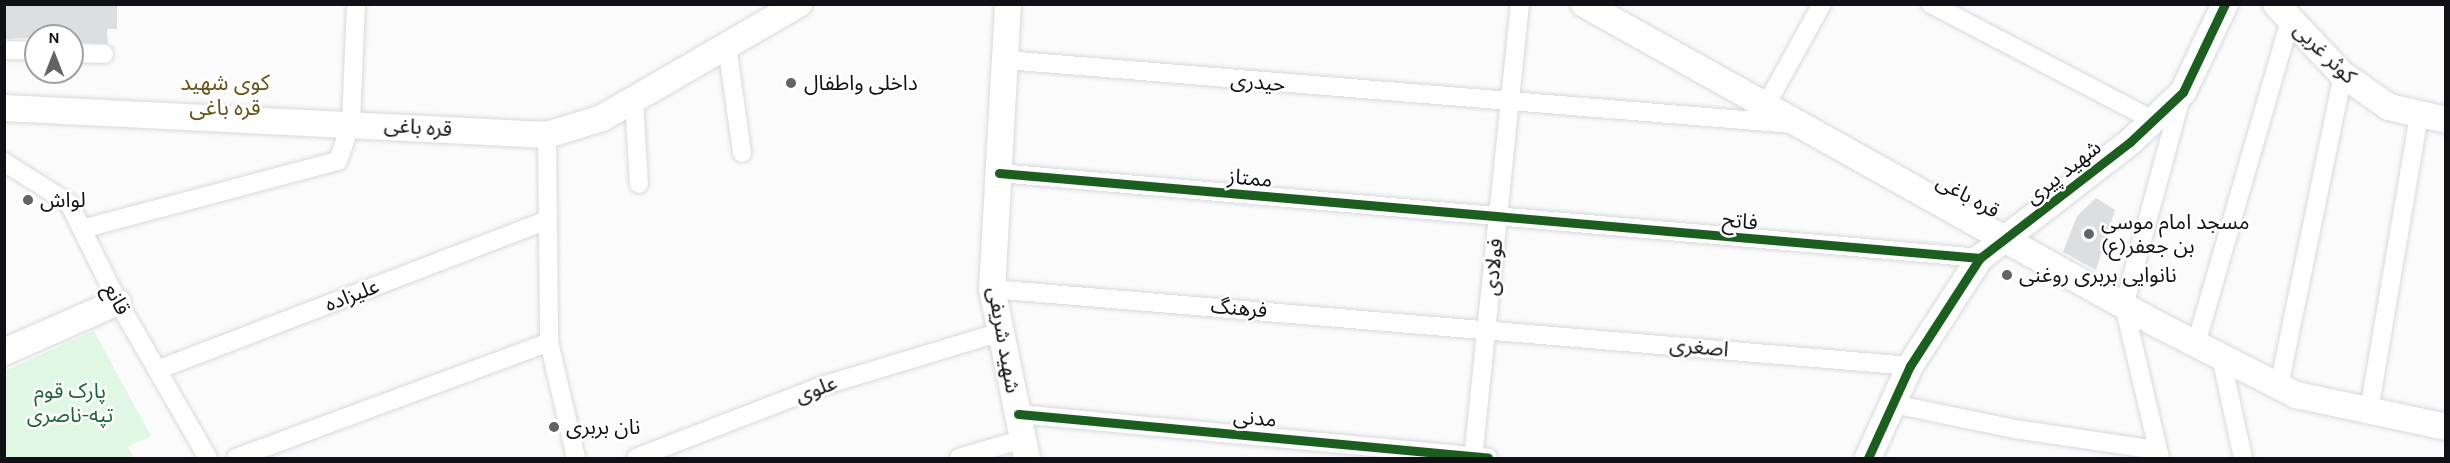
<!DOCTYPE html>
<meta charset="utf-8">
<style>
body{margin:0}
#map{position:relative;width:2450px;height:463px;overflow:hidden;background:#fbfbfc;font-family:Karla,"Noto Sans Arabic",sans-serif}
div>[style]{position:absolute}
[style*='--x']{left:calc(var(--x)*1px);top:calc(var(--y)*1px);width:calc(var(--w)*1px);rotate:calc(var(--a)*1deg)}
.green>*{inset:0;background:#e0f7e4}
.building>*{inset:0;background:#dddee0}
.roads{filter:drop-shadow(0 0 2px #d7d9db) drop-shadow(0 0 2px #d7d9db)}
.street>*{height:18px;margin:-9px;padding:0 9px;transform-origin:9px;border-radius:9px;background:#fefeff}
.secondary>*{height:26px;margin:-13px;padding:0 13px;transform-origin:13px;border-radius:13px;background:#fefeff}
.cycleway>*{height:9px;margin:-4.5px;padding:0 4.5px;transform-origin:4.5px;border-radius:4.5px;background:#1b5e20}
.dots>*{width:16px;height:16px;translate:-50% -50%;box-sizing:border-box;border:3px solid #fff;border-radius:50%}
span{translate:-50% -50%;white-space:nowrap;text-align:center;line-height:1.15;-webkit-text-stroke:5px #fff;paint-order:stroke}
.street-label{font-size:21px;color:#0f1114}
.poi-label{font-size:21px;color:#0f1114}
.left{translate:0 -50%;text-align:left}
.park-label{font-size:21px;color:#1e6436}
.neighbourhood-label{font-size:22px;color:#685419}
.frame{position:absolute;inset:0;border:6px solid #0f1114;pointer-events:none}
.north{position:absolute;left:24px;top:24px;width:60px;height:60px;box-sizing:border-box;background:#fff;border:2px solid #9fa0a1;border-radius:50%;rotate:0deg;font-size:16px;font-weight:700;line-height:24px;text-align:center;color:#0f1114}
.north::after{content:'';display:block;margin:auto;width:21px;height:27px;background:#626365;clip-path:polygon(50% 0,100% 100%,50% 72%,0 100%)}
</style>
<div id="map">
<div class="green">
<i style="clip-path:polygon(94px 331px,151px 436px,128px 447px,134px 458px,5px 458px,5px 371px)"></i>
</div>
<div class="building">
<i style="clip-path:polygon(4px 4px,117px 4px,117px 29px,107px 29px,108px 44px,72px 42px,72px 36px,4px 39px)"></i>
<i style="clip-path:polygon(2096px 198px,2115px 210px,2096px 270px,2063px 252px,2077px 216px)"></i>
</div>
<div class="roads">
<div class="street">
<i style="--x:1931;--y:4;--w:250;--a:27.6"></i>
<i style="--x:727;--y:46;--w:108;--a:82"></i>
<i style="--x:4;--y:50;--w:32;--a:2"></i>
<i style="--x:72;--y:53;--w:32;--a:2"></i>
<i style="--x:1006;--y:60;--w:790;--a:4.65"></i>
<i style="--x:634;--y:100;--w:84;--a:86.6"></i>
<i style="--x:1766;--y:105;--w:115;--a:-61"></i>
<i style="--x:547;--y:135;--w:207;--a:89.4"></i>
<i style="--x:549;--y:342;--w:119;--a:76.9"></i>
<i style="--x:4;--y:162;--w:77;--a:32.2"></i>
<i style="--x:69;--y:203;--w:110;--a:63.7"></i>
<i style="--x:118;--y:302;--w:180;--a:60"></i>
<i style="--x:999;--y:173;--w:985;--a:4.95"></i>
<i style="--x:82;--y:229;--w:265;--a:-14.9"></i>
<i style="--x:338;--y:161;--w:40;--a:-71.1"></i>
<i style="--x:351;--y:123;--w:119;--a:-87.6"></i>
<i style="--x:992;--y:289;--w:921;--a:4.79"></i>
<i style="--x:2196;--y:344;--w:337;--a:-73.8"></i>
<i style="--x:2221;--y:357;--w:103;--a:77.7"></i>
<i style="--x:157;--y:370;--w:418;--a:-21"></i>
<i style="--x:2279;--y:386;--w:318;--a:-78.4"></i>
<i style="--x:1893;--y:404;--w:125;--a:11.6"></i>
<i style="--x:2015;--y:429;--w:144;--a:8.4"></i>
<i style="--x:2369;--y:411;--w:299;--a:-80.4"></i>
<i style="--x:1018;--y:414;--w:472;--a:5.3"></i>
<i style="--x:236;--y:458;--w:334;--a:-20.3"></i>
<i style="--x:636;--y:458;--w:199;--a:-21.2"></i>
<i style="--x:822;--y:386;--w:187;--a:-16.8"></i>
<i style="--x:959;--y:458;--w:67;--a:-16.5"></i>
<i style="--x:1473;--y:458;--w:456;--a:-84.1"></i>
<i style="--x:2160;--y:458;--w:156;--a:-103.3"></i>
<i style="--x:2124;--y:306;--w:220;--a:-74.7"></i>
</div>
<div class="secondary">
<i style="--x:1008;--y:4;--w:285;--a:93.2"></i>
<i style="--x:992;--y:289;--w:173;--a:78.3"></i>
<i style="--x:1584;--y:4;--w:652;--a:29.2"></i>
<i style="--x:2153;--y:322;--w:161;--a:27"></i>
<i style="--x:2296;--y:395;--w:153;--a:12"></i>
<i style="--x:2276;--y:4;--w:98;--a:46.7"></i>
<i style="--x:2343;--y:75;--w:56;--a:34.8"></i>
<i style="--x:2389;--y:107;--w:58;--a:12.8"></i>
<i style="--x:4;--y:108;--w:544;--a:2.85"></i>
<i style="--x:547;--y:135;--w:58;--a:-17.2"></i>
<i style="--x:602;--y:118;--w:228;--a:-30.1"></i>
<i style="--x:4;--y:352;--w:124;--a:-23.7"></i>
<i style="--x:1868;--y:458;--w:101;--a:-65.5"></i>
<i style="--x:1910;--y:366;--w:129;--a:-57.1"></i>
<i style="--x:1980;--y:258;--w:190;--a:-37.7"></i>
<i style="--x:2130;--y:142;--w:73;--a:-43.3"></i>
<i style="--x:2183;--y:92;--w:98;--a:-64.5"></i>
</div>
</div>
<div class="cycleway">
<i style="--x:999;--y:173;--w:985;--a:4.95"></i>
<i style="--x:1018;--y:414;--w:472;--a:5.3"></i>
<i style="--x:1868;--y:458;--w:101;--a:-65.5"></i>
<i style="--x:1910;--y:366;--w:129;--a:-57.1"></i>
<i style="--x:1980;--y:258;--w:190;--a:-37.7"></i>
<i style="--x:2130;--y:142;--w:73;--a:-43.3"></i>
<i style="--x:2183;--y:92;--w:98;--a:-64.5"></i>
</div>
<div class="dots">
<i style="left:791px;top:83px;background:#626365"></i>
<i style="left:28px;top:200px;background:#626365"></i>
<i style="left:2089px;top:234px;background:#626365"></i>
<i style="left:2007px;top:275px;background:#626365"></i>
<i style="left:554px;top:427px;background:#626365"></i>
</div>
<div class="street-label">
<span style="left:2325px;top:53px;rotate:44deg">کوثر غربی</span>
<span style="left:1258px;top:82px;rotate:5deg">حیدری</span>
<span style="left:418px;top:127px;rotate:4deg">قره باغی</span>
<span style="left:2063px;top:172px;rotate:-38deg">شهید پیری</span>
<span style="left:1250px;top:178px;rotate:5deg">ممتاز</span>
<span style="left:1968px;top:196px;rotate:29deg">قره باغی</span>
<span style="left:1740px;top:221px;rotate:5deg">فاتح</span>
<span style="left:1493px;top:267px;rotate:-85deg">فولادی</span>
<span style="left:352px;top:295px;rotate:-21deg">علیزاده</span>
<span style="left:117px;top:299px;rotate:62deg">قانع</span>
<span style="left:1239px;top:308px;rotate:5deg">فرهنگ</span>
<span style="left:1004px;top:340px;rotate:80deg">شهید شریفى</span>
<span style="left:1699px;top:347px;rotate:5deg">اصغری</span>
<span style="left:816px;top:389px;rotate:-20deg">علوی</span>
<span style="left:1255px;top:418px;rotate:5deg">مدنی</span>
</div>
<div class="poi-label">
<span class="left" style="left:804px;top:83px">داخلی واطفال</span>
<span class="left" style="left:40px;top:200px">لواش</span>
<span class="left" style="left:2101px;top:234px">مسجد امام موسی<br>بن جعفر(ع)</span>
<span class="left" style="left:2019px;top:275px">نانوایی بربری روغنی</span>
<span class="left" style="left:566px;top:427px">نان بربری</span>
</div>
<div class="park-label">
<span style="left:70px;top:403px">پارک قوم<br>تپه-ناصری</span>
</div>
<div class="neighbourhood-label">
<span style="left:225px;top:96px">کوی شهید<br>قره باغی</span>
</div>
<div class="frame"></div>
<div class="north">N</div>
</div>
